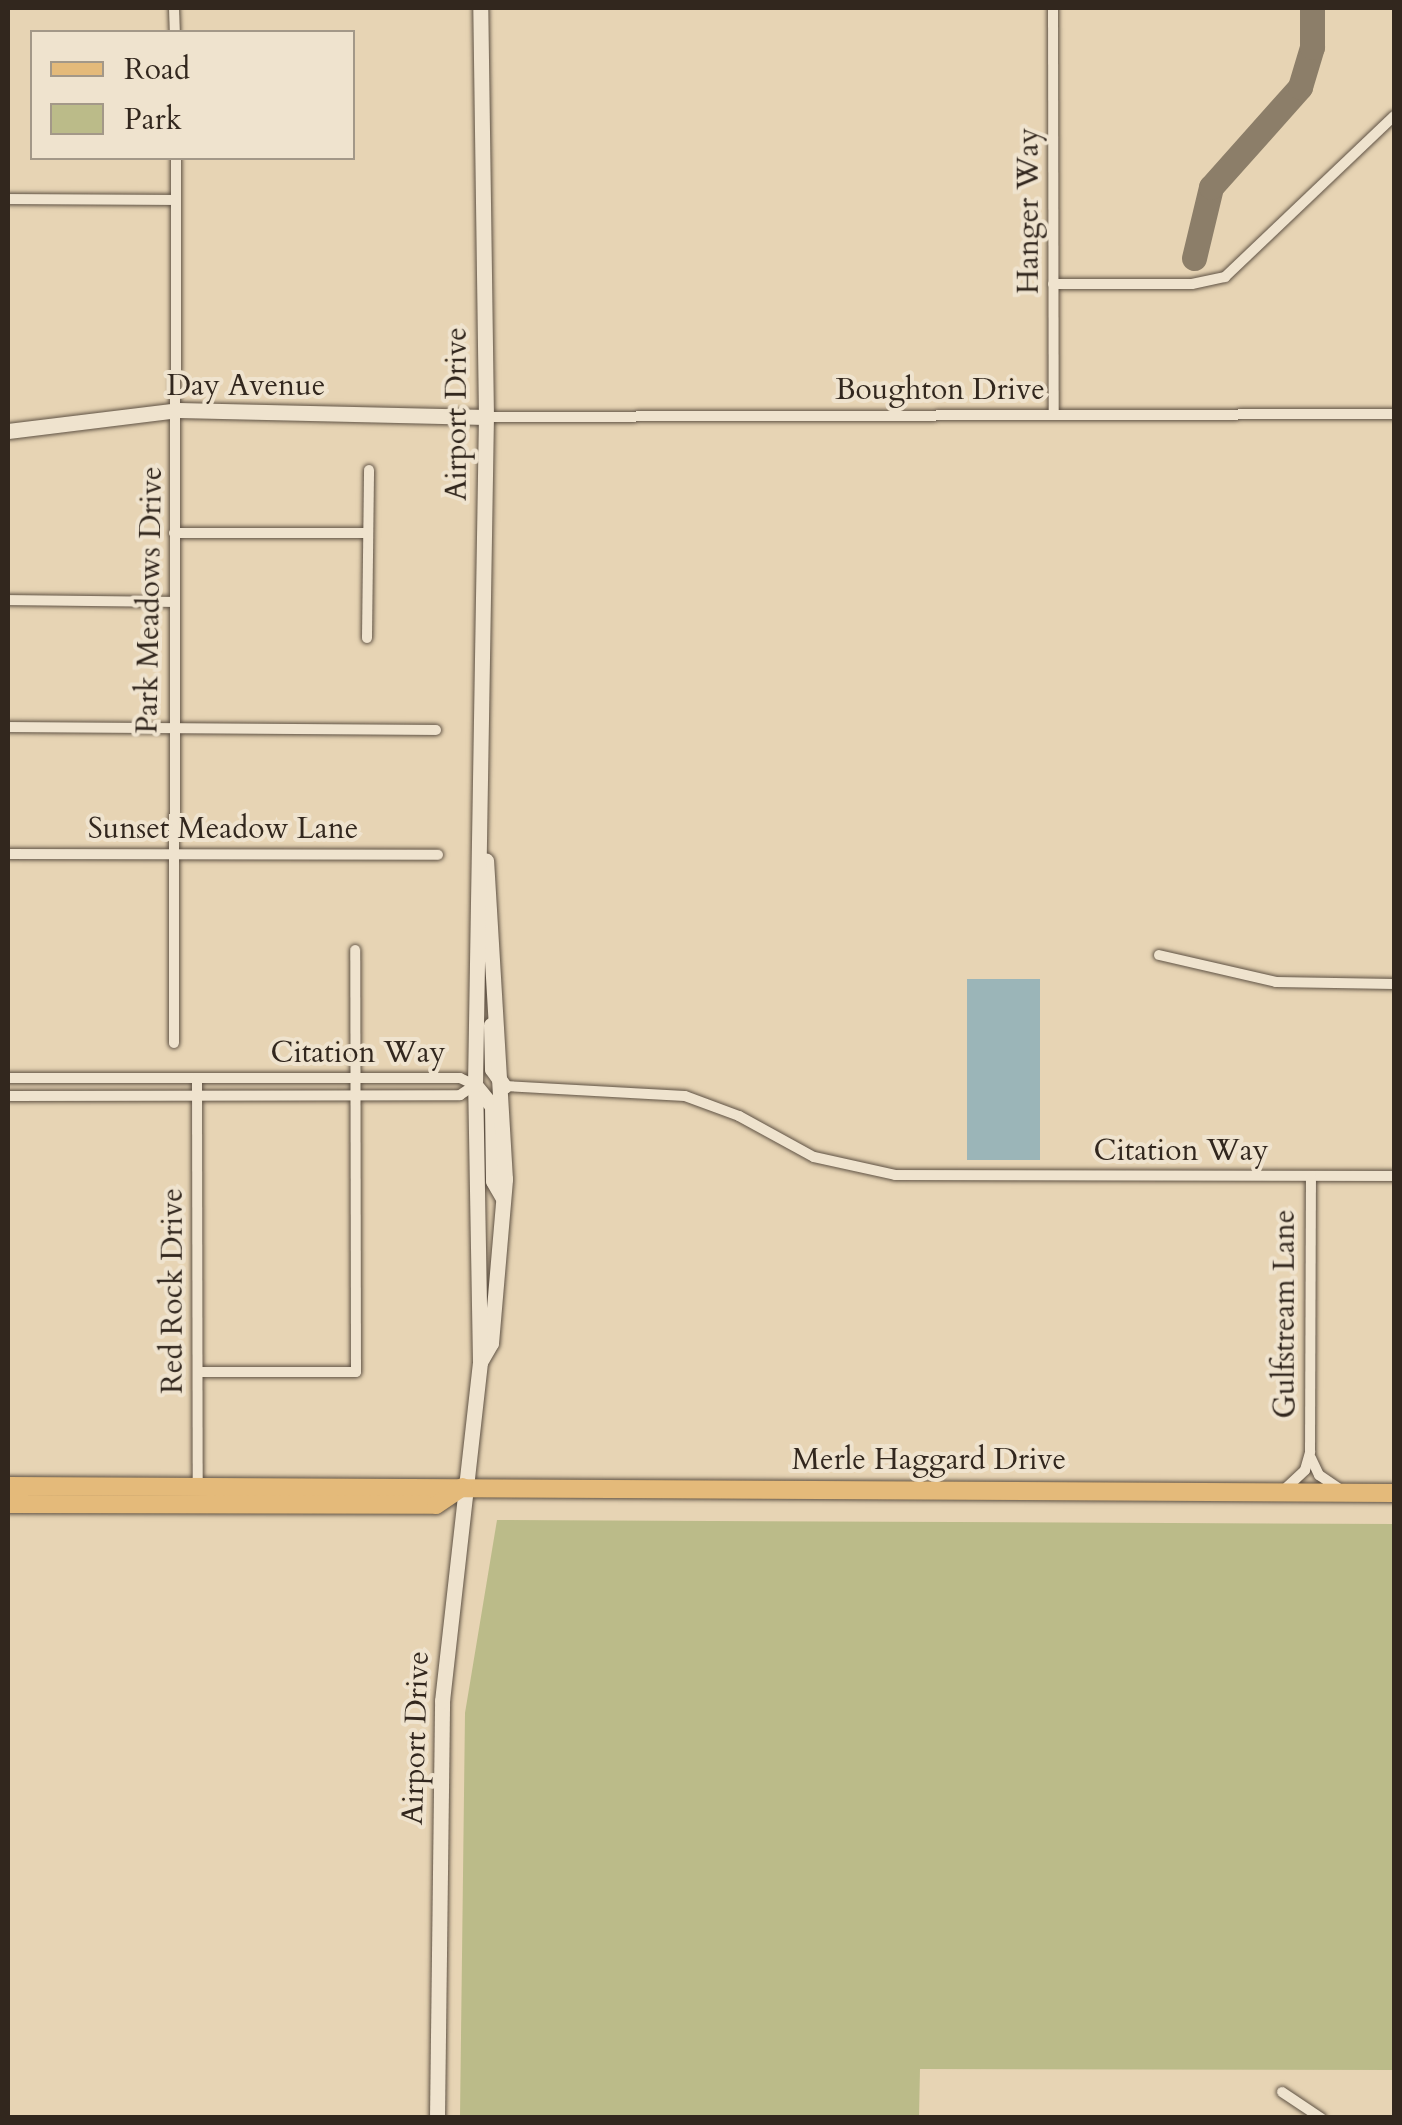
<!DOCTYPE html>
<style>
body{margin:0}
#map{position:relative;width:1402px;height:2125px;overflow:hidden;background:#e7d4b4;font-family:Cardo,serif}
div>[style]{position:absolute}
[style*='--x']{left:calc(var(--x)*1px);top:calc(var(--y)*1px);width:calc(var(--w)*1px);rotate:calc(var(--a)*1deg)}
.green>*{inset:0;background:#bbbb89}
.water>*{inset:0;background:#9bb5b8;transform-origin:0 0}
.taxiway>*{height:25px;margin:-12.5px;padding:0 12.5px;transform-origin:12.5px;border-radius:12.5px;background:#8c7e69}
.roads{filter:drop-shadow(0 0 2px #5f5244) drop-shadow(0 0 2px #5f5244)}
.street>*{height:10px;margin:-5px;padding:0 5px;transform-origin:5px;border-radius:5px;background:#efe3ce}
.secondary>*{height:15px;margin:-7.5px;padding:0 7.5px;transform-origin:7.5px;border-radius:7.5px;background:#efe3ce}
.primary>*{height:18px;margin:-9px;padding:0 9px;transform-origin:9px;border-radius:9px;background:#e4ba7a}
span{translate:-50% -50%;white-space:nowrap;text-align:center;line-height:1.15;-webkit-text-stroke:8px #efe3ce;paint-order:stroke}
.street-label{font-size:30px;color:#32271e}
.frame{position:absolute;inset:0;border:10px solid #32271e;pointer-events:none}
.legend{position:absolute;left:30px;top:30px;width:325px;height:130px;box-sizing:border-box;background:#efe3ce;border:2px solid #a39888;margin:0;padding:12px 18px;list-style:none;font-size:30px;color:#32271e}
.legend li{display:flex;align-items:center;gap:20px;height:50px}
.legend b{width:50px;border:2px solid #a39888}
</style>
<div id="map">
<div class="green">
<i style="clip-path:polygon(497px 1520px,1394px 1524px,1394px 2070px,920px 2069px,919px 2117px,460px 2117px,465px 1713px)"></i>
</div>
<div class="water">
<i style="left:967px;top:979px;width:73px;height:181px"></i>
</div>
<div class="taxiway">
<i style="--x:1194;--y:258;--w:73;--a:-76.5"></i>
<i style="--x:1211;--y:187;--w:134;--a:-48.3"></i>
<i style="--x:1300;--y:87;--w:42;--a:-73.3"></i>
<i style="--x:1312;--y:47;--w:39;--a:-90"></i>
</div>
<div class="roads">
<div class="street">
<i style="--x:174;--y:8;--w:24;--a:88"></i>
<i style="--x:1053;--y:8;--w:406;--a:89.9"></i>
<i style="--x:8;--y:199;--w:168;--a:0.3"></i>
<i style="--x:1053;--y:284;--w:139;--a:0"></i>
<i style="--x:1192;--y:284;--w:34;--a:-12"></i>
<i style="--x:1225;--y:277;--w:233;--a:-43.6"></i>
<i style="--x:486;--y:417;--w:908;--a:-0.19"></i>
<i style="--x:174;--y:533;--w:191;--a:0"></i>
<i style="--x:8;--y:600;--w:166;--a:0.7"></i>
<i style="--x:367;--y:638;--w:168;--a:-89.3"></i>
<i style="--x:8;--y:727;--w:428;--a:0.4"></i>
<i style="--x:8;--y:854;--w:430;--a:0.1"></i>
<i style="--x:1159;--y:955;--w:120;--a:13"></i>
<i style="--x:1276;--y:982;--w:118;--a:1"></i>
<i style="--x:174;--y:1043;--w:885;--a:-89.87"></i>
<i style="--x:8;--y:1078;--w:452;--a:0"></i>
<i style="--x:460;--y:1078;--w:17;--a:25"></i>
<i style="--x:197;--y:1078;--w:407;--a:89.9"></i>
<i style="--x:504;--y:1086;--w:181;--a:3.2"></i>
<i style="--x:685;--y:1096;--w:58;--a:20.3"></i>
<i style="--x:739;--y:1116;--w:85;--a:28.7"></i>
<i style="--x:814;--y:1157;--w:83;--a:12.5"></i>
<i style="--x:895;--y:1175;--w:499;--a:0.1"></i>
<i style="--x:8;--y:1096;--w:452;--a:-0.1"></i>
<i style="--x:460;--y:1095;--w:18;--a:-34"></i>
<i style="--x:198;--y:1372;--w:158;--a:0"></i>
<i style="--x:356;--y:1372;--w:422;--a:-90.1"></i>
<i style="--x:1311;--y:1458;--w:19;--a:65"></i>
<i style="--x:1319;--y:1475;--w:23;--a:34"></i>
<i style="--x:1286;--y:1488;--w:26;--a:-43"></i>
<i style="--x:1305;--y:1470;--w:19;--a:-74"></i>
<i style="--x:1310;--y:1452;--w:276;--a:-89.8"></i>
<i style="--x:1282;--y:2092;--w:47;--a:33.7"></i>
</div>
<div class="secondary">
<i style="--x:8;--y:431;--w:171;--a:-7"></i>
<i style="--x:178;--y:410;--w:308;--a:1.3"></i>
<i style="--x:491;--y:1025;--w:44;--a:88.7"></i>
<i style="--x:492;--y:1069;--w:21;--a:55"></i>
<i style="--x:475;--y:1085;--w:27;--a:51"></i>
<i style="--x:492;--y:1106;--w:75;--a:89.2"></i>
<i style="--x:493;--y:1181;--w:20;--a:60"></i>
<i style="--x:480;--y:1362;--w:22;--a:-60"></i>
<i style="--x:491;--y:1343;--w:165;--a:-85.1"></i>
<i style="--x:505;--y:1179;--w:319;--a:-93.4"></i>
<i style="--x:437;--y:2118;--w:417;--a:-89.3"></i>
<i style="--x:442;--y:1701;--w:341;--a:-83.6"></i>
<i style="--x:480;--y:1362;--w:277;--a:-91"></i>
<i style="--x:475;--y:1085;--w:668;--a:-89.06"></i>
<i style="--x:486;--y:417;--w:409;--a:-90.8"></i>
</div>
<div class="primary">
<i style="--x:8;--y:1486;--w:1386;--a:0.29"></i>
<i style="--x:8;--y:1504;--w:428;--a:0.1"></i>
<i style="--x:436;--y:1505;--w:32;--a:-34"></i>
</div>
</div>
<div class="street-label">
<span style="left:1029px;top:211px;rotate:-90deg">Hanger Way</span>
<span style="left:246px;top:386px">Day Avenue</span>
<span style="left:940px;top:390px">Boughton Drive</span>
<span style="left:457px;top:414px;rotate:-90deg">Airport Drive</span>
<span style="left:150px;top:600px;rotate:-89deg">Park Meadows Drive</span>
<span style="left:223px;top:829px">Sunset Meadow Lane</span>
<span style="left:358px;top:1053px">Citation Way</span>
<span style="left:1181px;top:1151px">Citation Way</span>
<span style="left:173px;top:1291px;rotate:-90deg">Red Rock Drive</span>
<span style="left:1285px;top:1314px;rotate:-90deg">Gulfstream Lane</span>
<span style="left:929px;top:1460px">Merle Haggard Drive</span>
<span style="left:416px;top:1738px;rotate:-88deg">Airport Drive</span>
</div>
<div class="frame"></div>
<ul class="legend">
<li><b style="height:12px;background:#e4ba7a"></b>Road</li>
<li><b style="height:28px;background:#bbbb89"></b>Park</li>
</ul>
</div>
